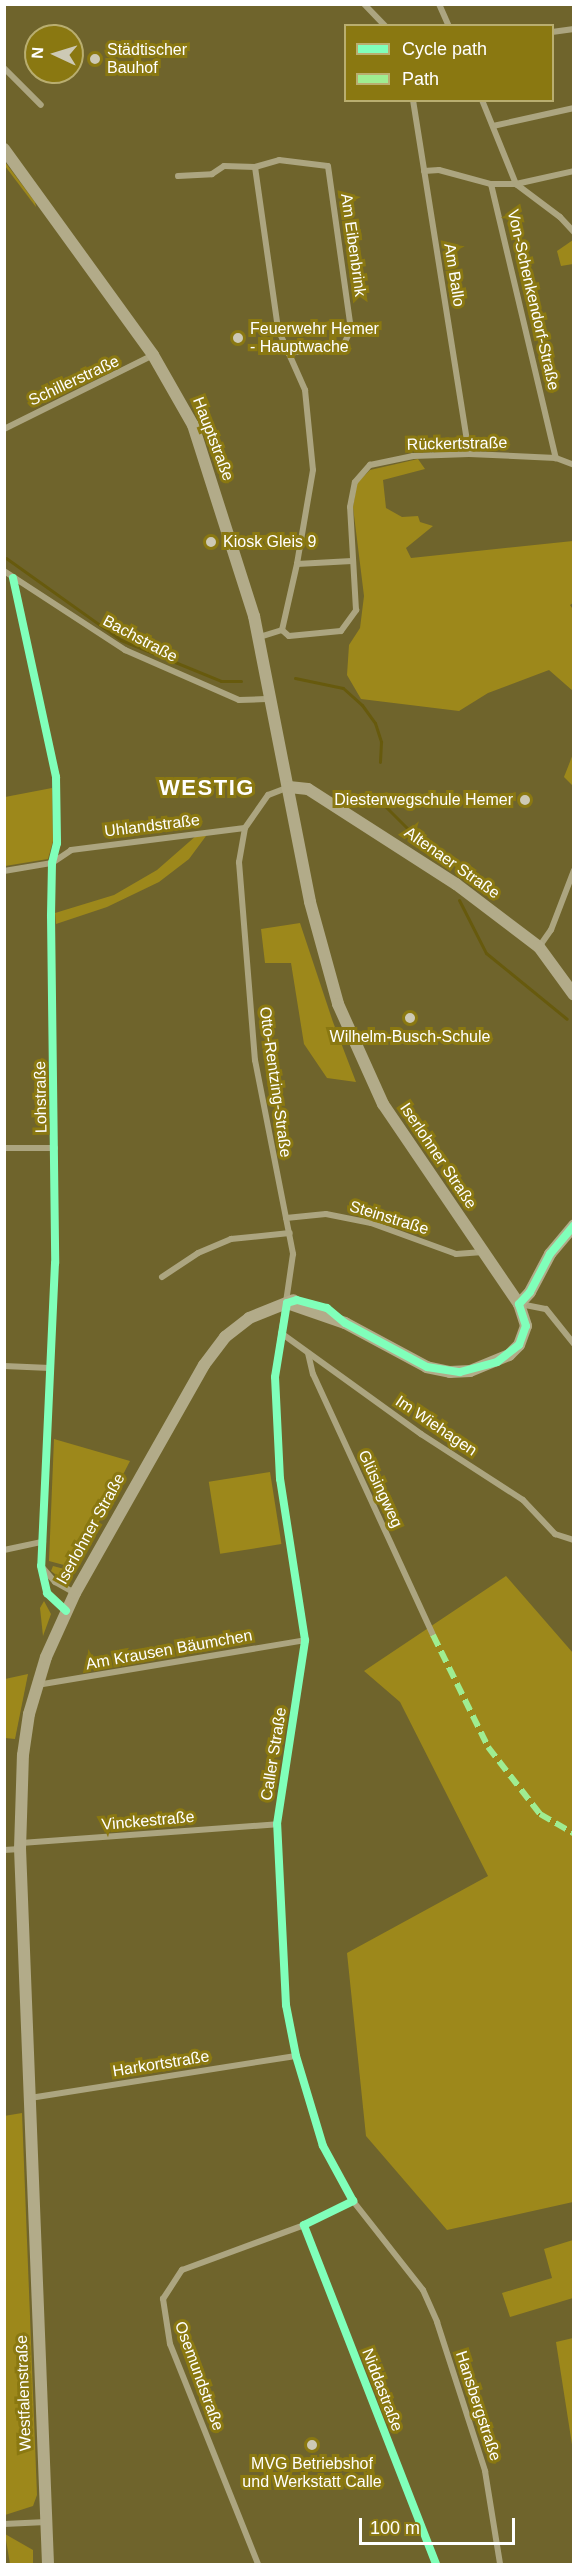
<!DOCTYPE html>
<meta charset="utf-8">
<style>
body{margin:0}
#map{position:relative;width:578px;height:2569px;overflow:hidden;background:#6f642c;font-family:Helvetica,sans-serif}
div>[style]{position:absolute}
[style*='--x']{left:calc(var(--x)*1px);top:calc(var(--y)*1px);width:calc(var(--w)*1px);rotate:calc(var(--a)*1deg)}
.green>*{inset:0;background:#9d881b;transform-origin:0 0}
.stream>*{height:3px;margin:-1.5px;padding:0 1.5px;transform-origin:1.5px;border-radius:1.5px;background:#675a0d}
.street>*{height:6px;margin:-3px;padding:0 3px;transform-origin:3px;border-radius:3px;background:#aca580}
.secondary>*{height:12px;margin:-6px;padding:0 6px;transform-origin:6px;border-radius:6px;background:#b2ab89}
.quiet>*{height:6px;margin-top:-3px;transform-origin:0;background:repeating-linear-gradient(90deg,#9fed91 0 12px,transparent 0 18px)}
.cycleway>*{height:8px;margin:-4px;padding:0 4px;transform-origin:4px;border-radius:4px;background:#80ffba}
.dots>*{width:16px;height:16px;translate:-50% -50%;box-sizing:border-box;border:3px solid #8a7811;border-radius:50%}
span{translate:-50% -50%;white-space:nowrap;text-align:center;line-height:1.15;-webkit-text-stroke:6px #8a7811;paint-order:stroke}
.poi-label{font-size:16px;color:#fff}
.left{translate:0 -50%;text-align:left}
.right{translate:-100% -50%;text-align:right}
.street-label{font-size:16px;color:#fff}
.district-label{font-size:22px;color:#fff;font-weight:700;letter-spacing:1.5px}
.frame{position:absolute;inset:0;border:6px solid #fff;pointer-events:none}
.legend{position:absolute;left:344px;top:24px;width:210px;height:78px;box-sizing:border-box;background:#8a7811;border:2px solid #b9ae70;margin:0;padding:8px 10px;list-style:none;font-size:18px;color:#fff}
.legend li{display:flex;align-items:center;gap:12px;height:30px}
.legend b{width:30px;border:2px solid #b9ae70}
.north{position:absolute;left:24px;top:24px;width:60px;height:60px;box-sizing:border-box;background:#8a7811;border:2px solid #b9ae70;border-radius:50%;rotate:274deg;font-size:16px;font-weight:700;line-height:24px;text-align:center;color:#fff}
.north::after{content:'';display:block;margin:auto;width:21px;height:27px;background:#cdc9b5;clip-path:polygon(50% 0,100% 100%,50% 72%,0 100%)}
.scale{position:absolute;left:359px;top:2518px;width:156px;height:27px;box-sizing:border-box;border:3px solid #fff;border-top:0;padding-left:8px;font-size:18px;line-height:21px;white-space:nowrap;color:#fff;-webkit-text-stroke:4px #8a7811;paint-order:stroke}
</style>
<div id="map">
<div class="green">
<i style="clip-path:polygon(5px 162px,35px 202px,36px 207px,5px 166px)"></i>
<i style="clip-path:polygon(573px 240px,573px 264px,561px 266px,557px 251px)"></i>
<i style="clip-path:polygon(418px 459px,425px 469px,383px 480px,386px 508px,402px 517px,418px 516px,420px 522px,433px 526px,406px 548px,411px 558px,573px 541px,573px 603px,570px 605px,574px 611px,573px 691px,549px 670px,488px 693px,459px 711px,361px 699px,347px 675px,349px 645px,360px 628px,364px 596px,353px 507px,357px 483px,370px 470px)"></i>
<i style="clip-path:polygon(573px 754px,573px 786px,564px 777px)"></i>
<i style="clip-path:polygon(52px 788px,53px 841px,48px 859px,5px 866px,5px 797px)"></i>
<i style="clip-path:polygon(197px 835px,206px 836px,189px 859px,159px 882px,107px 907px,56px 924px,55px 913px,114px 895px,157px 870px)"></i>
<i style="clip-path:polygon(300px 923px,333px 1022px,356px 1082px,327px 1078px,304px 1044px,291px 963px,265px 963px,261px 929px)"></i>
<i style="clip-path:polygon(54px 1439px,130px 1461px,75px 1568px,49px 1561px)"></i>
<i style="left:270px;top:1472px;width:73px;height:62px;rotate:81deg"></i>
<i style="clip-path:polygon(53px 1566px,72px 1571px,70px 1576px,60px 1578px,51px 1571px)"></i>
<i style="clip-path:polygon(506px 1576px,573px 1653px,573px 2202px,447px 2230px,366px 2136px,347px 1953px,488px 1876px,400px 1702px,364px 1671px)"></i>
<i style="clip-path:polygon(44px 1601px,51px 1614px,43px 1636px,40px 1608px)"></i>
<i style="clip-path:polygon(28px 1674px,15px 1739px,5px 1738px,5px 1679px)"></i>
<i style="clip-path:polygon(22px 2113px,37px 2495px,33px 2506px,5px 2515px,4px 2116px)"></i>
<i style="clip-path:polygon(573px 2240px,573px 2298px,510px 2317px,502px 2293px,552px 2278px,544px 2249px)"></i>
<i style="clip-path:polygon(573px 2338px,574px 2338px,573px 2451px,556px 2342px)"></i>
<i style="clip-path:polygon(5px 2534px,33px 2550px,33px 2564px,10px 2564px)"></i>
</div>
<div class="stream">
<i style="--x:6;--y:558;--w:141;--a:35.5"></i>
<i style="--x:121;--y:640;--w:108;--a:22.3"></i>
<i style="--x:221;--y:681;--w:20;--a:0"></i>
<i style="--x:295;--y:678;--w:49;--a:11.8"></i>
<i style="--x:343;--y:688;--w:25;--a:42"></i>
<i style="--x:362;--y:705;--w:22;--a:54"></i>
<i style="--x:375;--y:723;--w:20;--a:72"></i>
<i style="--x:381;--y:742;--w:20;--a:93"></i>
<i style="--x:380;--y:801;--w:82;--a:45"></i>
<i style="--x:459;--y:900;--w:59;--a:63"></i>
<i style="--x:486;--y:953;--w:104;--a:39.2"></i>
</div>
<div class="street">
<i style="--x:364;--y:4;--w:30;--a:46"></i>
<i style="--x:439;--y:4;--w:24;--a:66"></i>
<i style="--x:552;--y:32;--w:22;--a:-8"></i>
<i style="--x:4;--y:68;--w:52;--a:45"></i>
<i style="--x:413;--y:100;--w:358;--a:81"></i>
<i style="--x:482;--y:100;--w:91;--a:68"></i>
<i style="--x:516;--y:184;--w:55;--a:36.9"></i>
<i style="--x:560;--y:217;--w:21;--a:47"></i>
<i style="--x:493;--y:126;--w:83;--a:-12.5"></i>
<i style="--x:255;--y:167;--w:25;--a:-16"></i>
<i style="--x:279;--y:160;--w:49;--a:7"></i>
<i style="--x:328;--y:166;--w:165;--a:82"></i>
<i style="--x:351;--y:329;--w:19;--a:115"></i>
<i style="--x:343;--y:346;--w:55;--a:172.7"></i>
<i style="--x:424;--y:171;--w:15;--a:-4"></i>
<i style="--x:439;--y:170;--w:54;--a:15.1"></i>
<i style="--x:491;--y:184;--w:25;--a:0"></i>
<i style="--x:516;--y:184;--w:59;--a:-12.6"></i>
<i style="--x:178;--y:176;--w:34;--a:-3"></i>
<i style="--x:212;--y:174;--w:14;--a:-34"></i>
<i style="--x:224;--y:166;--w:31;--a:2"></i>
<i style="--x:255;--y:167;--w:164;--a:81.9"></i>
<i style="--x:278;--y:329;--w:67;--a:66.1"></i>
<i style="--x:305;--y:390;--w:80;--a:84.3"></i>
<i style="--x:313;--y:470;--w:95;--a:99.7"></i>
<i style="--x:297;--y:564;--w:68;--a:102.8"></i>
<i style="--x:282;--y:630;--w:24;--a:163"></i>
<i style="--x:491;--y:184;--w:282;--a:76.7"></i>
<i style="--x:4;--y:429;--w:166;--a:-26.4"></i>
<i style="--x:297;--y:564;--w:55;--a:-3.1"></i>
<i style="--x:4;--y:571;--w:145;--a:33.1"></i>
<i style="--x:125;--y:650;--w:124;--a:23.7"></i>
<i style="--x:239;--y:700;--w:33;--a:-2"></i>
<i style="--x:13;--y:578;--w:204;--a:77.8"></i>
<i style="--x:56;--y:777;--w:66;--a:89.1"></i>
<i style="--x:57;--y:843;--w:21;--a:104"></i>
<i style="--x:52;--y:863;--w:53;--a:91.1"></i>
<i style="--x:51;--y:916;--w:347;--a:89.3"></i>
<i style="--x:55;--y:1263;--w:303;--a:92.6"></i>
<i style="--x:41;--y:1566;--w:28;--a:77"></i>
<i style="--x:47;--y:1593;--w:26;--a:43"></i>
<i style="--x:282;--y:630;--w:9;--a:41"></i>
<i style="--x:289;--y:636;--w:52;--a:-5.5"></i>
<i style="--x:341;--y:631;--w:26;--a:-54"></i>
<i style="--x:356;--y:610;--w:103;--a:-93.3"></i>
<i style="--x:350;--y:507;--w:25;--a:-79"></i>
<i style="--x:355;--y:482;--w:23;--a:-49"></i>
<i style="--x:370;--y:465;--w:44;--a:-11.8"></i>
<i style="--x:413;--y:456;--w:56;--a:-2"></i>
<i style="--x:469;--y:454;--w:87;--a:2.6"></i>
<i style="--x:556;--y:458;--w:19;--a:21"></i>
<i style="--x:289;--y:787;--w:22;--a:159"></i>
<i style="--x:268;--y:795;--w:40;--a:124.9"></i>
<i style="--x:245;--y:828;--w:35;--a:100"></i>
<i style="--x:239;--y:862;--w:199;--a:85.4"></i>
<i style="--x:255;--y:1060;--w:198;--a:78.9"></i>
<i style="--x:293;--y:1254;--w:124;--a:98.3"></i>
<i style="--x:275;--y:1377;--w:102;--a:87.2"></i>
<i style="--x:280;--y:1479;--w:163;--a:81.2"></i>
<i style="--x:305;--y:1640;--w:186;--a:98.7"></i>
<i style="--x:277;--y:1824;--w:181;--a:87.2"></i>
<i style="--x:286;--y:2005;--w:52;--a:78.9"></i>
<i style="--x:296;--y:2056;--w:94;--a:73.3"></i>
<i style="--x:323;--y:2146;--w:63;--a:61.4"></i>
<i style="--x:353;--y:2201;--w:113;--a:51.8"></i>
<i style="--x:423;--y:2290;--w:35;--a:66"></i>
<i style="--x:437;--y:2322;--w:157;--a:72.1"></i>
<i style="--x:485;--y:2471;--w:94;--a:80.8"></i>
<i style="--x:4;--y:871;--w:49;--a:-9.5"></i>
<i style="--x:52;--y:863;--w:23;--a:-34"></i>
<i style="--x:71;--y:850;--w:175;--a:-7.2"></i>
<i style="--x:539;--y:947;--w:21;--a:-55"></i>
<i style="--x:551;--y:930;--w:64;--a:-69"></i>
<i style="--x:4;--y:1148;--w:51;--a:0"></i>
<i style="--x:286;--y:1218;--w:40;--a:-5.7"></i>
<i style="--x:326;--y:1214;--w:46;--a:11.3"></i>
<i style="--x:371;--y:1223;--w:90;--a:20"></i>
<i style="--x:456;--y:1254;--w:27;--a:-4"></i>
<i style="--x:162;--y:1277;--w:43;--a:-33.7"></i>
<i style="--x:198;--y:1253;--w:36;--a:-23"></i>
<i style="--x:231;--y:1239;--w:59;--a:-5.8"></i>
<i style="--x:520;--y:1304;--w:26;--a:11"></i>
<i style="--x:546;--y:1309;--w:45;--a:51.3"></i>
<i style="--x:281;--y:1333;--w:173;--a:35.8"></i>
<i style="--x:421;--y:1434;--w:121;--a:32.9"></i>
<i style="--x:523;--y:1500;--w:47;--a:46.7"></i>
<i style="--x:555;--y:1534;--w:20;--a:18"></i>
<i style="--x:308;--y:1353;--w:22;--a:77"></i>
<i style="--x:313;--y:1374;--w:287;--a:65.3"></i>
<i style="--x:4;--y:1366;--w:46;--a:2.5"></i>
<i style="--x:4;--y:1550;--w:40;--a:-12"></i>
<i style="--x:42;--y:1567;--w:20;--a:49"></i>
<i style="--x:55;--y:1582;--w:23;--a:29"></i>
<i style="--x:37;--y:1685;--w:272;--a:-9.5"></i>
<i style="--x:21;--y:1843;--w:257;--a:-4.2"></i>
<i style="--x:4;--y:1850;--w:16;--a:-4"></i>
<i style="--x:30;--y:2098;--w:269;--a:-9"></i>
<i style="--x:304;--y:2225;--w:364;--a:68.7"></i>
<i style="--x:4;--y:2524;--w:42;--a:-2.7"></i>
<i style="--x:258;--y:2564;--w:237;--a:-111.8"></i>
<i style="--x:170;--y:2344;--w:46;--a:-98.8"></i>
<i style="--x:163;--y:2299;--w:35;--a:-57"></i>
<i style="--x:182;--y:2270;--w:130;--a:-20.2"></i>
<i style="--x:304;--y:2225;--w:55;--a:-26.1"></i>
</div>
<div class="secondary">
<i style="--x:4;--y:149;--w:254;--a:54.1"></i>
<i style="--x:153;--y:355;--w:81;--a:60.3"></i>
<i style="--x:193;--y:425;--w:201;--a:72.3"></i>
<i style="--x:254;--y:616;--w:291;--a:78.9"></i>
<i style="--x:310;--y:902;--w:106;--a:74.6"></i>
<i style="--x:338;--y:1004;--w:110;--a:65.8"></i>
<i style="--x:383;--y:1104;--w:242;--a:55.8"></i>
<i style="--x:519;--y:1304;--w:23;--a:72"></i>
<i style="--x:526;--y:1326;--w:20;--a:110"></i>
<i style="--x:519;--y:1345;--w:14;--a:135"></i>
<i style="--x:509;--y:1355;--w:42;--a:157.7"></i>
<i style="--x:470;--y:1371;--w:20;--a:177"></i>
<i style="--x:450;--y:1372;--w:24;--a:-168"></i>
<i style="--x:427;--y:1367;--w:93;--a:-151.8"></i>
<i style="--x:345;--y:1323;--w:61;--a:-161"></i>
<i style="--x:289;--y:787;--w:19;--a:6"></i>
<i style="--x:308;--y:789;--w:176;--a:32.7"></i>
<i style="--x:456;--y:884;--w:104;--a:37.2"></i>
<i style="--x:539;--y:947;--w:59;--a:53.9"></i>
<i style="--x:519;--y:1304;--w:16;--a:-47"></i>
<i style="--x:530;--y:1292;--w:43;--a:-62.2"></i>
<i style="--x:550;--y:1254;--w:38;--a:-50"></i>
<i style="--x:48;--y:2564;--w:716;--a:-92.24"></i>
<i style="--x:20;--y:1849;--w:94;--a:-88.2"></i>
<i style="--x:23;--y:1755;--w:41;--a:-81.7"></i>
<i style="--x:29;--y:1714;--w:59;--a:-73.4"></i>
<i style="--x:46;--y:1657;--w:70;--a:-65.6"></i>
<i style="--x:75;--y:1593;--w:262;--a:-60.5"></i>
<i style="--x:204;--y:1365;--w:35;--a:-53"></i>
<i style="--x:225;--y:1337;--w:31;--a:-38"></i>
<i style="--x:249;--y:1318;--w:48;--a:-21.8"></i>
</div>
<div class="quiet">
<i style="--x:433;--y:1635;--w:125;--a:63.8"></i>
<i style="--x:488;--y:1747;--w:85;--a:52.2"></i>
<i style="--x:540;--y:1814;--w:39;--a:30"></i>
</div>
<div class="cycleway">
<i style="--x:13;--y:578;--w:204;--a:77.8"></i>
<i style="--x:56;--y:777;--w:66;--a:89.1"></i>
<i style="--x:57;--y:843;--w:21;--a:104"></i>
<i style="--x:52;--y:863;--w:53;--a:91.1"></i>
<i style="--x:51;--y:916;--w:347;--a:89.3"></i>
<i style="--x:55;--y:1263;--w:303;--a:92.6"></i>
<i style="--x:41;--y:1566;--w:28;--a:77"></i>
<i style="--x:47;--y:1593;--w:26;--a:43"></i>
<i style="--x:436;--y:2564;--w:364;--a:-111.3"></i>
<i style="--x:304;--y:2225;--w:55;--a:-26.1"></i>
<i style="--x:353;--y:2201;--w:63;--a:-118.6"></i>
<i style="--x:323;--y:2146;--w:94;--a:-106.7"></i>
<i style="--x:296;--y:2056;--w:52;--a:-101.1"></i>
<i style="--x:286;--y:2005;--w:181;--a:-92.8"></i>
<i style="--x:277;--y:1824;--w:186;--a:-81.3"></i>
<i style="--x:305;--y:1640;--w:163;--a:-98.8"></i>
<i style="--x:280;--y:1479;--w:102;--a:-92.8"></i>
<i style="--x:275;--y:1377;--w:75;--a:-80.8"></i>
<i style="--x:287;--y:1303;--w:10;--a:-17"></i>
<i style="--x:297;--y:1300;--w:31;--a:15"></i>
<i style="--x:327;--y:1308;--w:23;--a:40"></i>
<i style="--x:345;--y:1323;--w:93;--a:28.2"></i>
<i style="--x:427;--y:1367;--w:33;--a:9"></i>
<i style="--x:460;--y:1372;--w:38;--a:-15"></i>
<i style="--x:497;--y:1362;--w:28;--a:-38"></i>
<i style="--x:519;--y:1345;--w:20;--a:-70"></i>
<i style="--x:526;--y:1326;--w:23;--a:-108"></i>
<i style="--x:519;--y:1304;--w:16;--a:-47"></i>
<i style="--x:530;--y:1292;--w:43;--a:-62.2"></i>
<i style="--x:550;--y:1254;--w:38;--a:-50"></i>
</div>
<div class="dots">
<i style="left:95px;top:59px;background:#cdc9b5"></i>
<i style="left:238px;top:338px;background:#cdc9b5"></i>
<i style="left:211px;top:542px;background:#cdc9b5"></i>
<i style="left:525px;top:800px;background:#cdc9b5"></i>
<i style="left:410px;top:1018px;background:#cdc9b5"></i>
<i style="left:312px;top:2445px;background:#cdc9b5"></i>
</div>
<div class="poi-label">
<span class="left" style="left:107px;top:59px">Städtischer<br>Bauhof</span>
<span class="left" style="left:250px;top:338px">Feuerwehr Hemer<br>- Hauptwache</span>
<span class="left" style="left:223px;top:542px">Kiosk Gleis 9</span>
<span class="right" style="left:513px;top:800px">Diesterwegschule Hemer</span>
<span style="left:410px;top:1037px">Wilhelm-Busch-Schule</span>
<span style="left:312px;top:2473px">MVG Betriebshof<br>und Werkstatt Calle</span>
</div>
<div class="street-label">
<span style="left:353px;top:245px;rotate:82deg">Am Eibenbrink</span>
<span style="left:454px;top:275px;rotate:81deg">Am Ballo</span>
<span style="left:533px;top:300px;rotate:77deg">Von-Schenkendorf-Straße</span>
<span style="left:74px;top:381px;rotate:-25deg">Schillerstraße</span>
<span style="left:213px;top:439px;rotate:69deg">Hauptstraße</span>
<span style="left:457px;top:444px;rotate:-1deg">Rückertstraße</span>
<span style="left:140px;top:639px;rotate:28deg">Bachstraße</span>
<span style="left:152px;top:826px;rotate:-7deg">Uhlandstraße</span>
<span style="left:452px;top:863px;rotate:35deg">Altenaer Straße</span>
<span style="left:275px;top:1082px;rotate:82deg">Otto-Rentzing-Straße</span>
<span style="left:41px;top:1097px;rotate:-91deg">Lohstraße</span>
<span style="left:438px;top:1156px;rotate:56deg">Iserlohner Straße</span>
<span style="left:389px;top:1218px;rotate:17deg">Steinstraße</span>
<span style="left:436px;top:1426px;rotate:34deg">Im Wiehagen</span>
<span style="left:380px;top:1489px;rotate:65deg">Glüsingweg</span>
<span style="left:91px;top:1529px;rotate:-61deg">Iserlohner Straße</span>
<span style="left:169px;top:1650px;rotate:-10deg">Am Krausen Bäumchen</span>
<span style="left:274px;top:1754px;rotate:-81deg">Caller Straße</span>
<span style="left:148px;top:1821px;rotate:-5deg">Vinckestraße</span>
<span style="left:161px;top:2064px;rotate:-9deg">Harkortstraße</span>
<span style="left:199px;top:2376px;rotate:70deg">Osemundstraße</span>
<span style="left:382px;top:2390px;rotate:69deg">Niddastraße</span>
<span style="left:24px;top:2393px;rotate:-92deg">Westfalenstraße</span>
<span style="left:478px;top:2406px;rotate:72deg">Hansbergstraße</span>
</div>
<div class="district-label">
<span style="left:207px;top:788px">WESTIG</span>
</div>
<div class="frame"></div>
<ul class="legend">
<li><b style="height:8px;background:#80ffba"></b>Cycle path</li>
<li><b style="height:8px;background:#9fed91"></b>Path</li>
</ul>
<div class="north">N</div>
<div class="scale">100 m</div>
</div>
